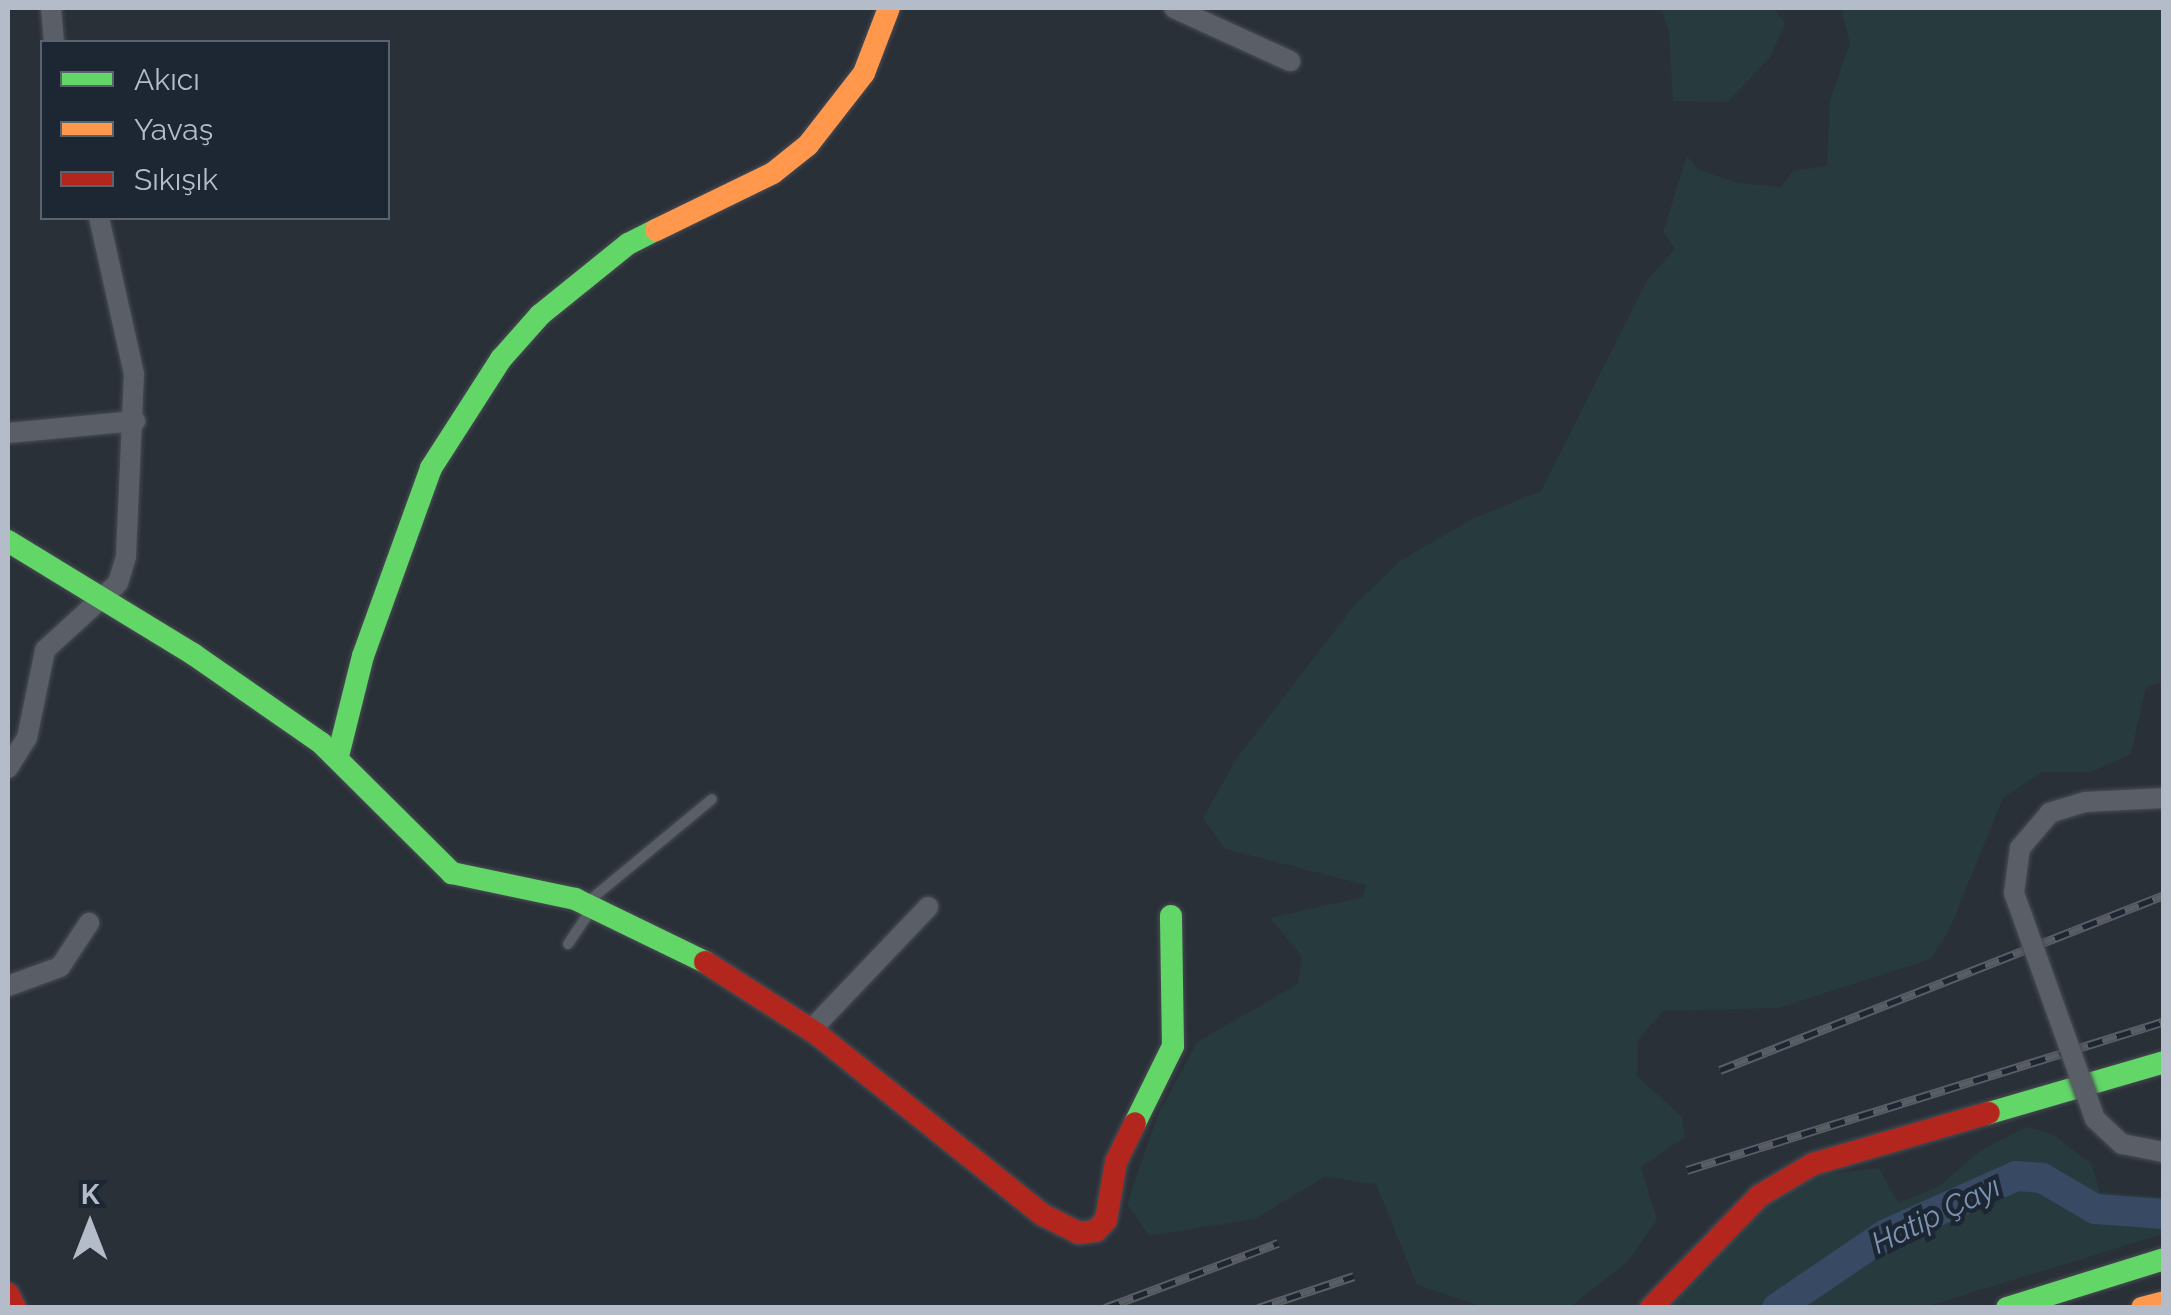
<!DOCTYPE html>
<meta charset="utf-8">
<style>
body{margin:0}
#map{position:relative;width:2171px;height:1315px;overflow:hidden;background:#2a3038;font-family:Raleway,sans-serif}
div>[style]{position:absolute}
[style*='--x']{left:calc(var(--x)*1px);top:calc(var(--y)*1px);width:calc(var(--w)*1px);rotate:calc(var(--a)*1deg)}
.green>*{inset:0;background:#273a3e}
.river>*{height:30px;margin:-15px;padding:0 15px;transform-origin:15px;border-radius:15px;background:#384963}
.roads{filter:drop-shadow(0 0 2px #484c53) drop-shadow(0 0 2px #484c53)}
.lane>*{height:10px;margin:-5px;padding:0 5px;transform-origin:5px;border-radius:5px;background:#5a5e66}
.street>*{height:20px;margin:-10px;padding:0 10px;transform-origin:10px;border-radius:10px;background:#5a5e66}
.fast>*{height:22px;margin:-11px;padding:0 11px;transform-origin:11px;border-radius:11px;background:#63d668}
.slow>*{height:22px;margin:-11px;padding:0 11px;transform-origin:11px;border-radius:11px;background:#ff974d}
.jam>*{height:22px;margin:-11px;padding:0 11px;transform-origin:11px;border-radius:11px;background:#b3261e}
.rail>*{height:9px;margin-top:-4.5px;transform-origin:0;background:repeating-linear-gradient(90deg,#1d2633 0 15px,#595d64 0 30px);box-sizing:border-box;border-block:2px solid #595d64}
.bridges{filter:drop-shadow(0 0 2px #484c53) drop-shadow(0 0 2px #484c53)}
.street-bridge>*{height:20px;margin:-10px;padding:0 10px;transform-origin:10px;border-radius:10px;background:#5a5e66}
span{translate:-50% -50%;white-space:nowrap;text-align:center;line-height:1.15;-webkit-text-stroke:9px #1d2633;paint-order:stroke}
.water-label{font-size:30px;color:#7c92b1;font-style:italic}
.frame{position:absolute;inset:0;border:10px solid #b4bcc9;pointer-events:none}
.legend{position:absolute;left:40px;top:40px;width:350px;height:180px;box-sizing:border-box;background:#1d2633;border:2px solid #59626f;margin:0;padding:12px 18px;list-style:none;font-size:30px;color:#b4bcc9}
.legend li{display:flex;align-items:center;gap:20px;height:50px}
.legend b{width:50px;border:2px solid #59626f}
.north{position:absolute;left:40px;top:1175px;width:100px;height:100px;-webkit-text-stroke:8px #1d2633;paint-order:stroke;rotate:0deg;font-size:28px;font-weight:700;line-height:40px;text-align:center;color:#b4bcc9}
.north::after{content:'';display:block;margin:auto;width:35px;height:45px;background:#b4bcc9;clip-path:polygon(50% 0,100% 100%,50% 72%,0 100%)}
</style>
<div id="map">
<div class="green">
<i style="clip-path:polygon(1661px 8px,1773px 8px,1785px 23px,1771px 56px,1728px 102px,1673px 101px,1669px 31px)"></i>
<i style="clip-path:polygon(1841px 8px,2163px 8px,2164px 681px,2146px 687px,2131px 754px,2091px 772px,2042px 772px,2003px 798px,1950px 928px,1931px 959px,1778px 1008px,1663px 1011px,1638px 1040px,1637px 1076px,1682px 1117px,1685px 1137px,1641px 1167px,1657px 1220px,1627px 1262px,1570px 1307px,1481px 1306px,1417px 1285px,1376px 1184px,1324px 1177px,1255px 1219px,1149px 1236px,1127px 1204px,1157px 1117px,1197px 1042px,1298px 984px,1302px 956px,1270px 918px,1363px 897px,1366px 885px,1225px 849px,1203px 818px,1237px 758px,1353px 607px,1400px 561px,1474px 518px,1541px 491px,1648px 279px,1675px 249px,1663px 232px,1687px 156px,1699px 170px,1738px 183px,1781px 187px,1793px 171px,1827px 166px,1830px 100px,1850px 43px)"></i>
<i style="clip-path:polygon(2026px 1127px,2052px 1134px,2091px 1164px,2100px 1192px,2163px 1197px,2163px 1234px,1925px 1307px,1668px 1308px,1768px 1203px,1817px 1175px,1879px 1168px,1898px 1203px,1938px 1187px,1981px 1150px)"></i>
</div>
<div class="river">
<i style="--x:1777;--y:1308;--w:132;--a:-34.2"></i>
<i style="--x:1886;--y:1234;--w:142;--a:-24"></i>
<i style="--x:2016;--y:1176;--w:26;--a:4"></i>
<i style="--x:2042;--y:1178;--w:61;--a:30.3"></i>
<i style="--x:2095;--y:1209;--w:69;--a:4.1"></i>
</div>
<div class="roads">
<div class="lane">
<i style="--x:590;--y:900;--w:158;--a:-39.6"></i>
<i style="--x:568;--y:944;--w:40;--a:-56"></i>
</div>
<div class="street">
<i style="--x:51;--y:8;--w:34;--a:85"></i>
<i style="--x:1174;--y:8;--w:128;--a:24.6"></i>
<i style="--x:8;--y:433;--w:128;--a:-5.4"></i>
<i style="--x:8;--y:768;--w:36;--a:-58"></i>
<i style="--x:27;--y:738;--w:90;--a:-78.4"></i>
<i style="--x:45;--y:650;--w:99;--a:-42.5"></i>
<i style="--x:118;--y:583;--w:28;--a:-73"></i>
<i style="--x:126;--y:556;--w:182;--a:-87.5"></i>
<i style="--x:134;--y:374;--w:160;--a:-102.6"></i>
<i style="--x:8;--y:986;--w:55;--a:-20.1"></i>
<i style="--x:60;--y:967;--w:53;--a:-56.6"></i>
<i style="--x:811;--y:1030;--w:170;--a:-46.4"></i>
</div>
<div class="fast">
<i style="--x:8;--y:541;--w:217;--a:31.4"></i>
<i style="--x:193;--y:654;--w:156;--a:34.8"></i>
<i style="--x:321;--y:743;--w:185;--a:44.8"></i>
<i style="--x:452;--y:873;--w:126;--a:11.9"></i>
<i style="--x:575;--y:899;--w:144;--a:25.9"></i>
<i style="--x:338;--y:756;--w:103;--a:-76"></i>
<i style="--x:363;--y:656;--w:200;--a:-70.1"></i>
<i style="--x:431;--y:468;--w:130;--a:-57.3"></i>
<i style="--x:501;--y:359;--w:59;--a:-48.4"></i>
<i style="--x:540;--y:315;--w:113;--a:-38.9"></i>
<i style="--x:628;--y:244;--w:31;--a:-27"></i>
<i style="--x:1989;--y:1113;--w:182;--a:-16.2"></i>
<i style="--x:1135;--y:1123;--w:86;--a:-63.7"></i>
<i style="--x:1173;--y:1046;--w:130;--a:-90.9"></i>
<i style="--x:2007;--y:1308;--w:164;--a:-17.3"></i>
</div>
<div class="slow">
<i style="--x:656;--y:230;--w:130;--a:-26"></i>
<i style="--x:773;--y:173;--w:45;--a:-38.7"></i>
<i style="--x:808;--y:145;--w:91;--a:-52.1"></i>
<i style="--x:864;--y:73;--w:70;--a:-69"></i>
<i style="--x:2142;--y:1308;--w:23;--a:-15"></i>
</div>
<div class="jam">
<i style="--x:705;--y:962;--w:133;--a:32.7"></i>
<i style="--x:817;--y:1034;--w:290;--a:38.7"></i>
<i style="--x:1043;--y:1215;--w:40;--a:26.6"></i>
<i style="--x:1079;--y:1233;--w:17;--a:-7"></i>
<i style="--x:1096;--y:1231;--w:15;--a:-48"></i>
<i style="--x:1106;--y:1220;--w:59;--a:-80.2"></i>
<i style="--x:1116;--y:1162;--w:43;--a:-64"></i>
<i style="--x:8;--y:1294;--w:16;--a:63"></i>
<i style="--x:1651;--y:1308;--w:156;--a:-46"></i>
<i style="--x:1759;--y:1196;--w:63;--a:-30.7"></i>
<i style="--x:1813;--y:1164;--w:183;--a:-16.2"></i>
</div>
</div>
<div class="rail">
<i style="--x:1720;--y:1070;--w:477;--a:-21.5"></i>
<i style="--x:1687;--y:1170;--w:500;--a:-17.3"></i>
<i style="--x:1105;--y:1308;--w:185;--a:-20.6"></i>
<i style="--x:1258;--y:1308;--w:101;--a:-18.4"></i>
</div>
<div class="bridges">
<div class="street-bridge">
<i style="--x:2164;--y:798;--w:79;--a:177.1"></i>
<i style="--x:2085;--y:802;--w:37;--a:163"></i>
<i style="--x:2050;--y:813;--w:46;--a:130.6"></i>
<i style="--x:2020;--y:848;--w:45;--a:97.6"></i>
<i style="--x:2014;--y:893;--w:240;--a:70.3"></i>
<i style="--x:2095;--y:1119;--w:37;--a:43"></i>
<i style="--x:2122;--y:1144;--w:43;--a:10.8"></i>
</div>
</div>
<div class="water-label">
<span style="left:1936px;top:1215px;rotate:-26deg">Hatip Çayı</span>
</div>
<div class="frame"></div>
<ul class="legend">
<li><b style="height:12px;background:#63d668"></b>Akıcı</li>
<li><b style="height:12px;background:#ff974d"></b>Yavaş</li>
<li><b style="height:12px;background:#b3261e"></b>Sıkışık</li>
</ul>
<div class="north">K</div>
</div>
